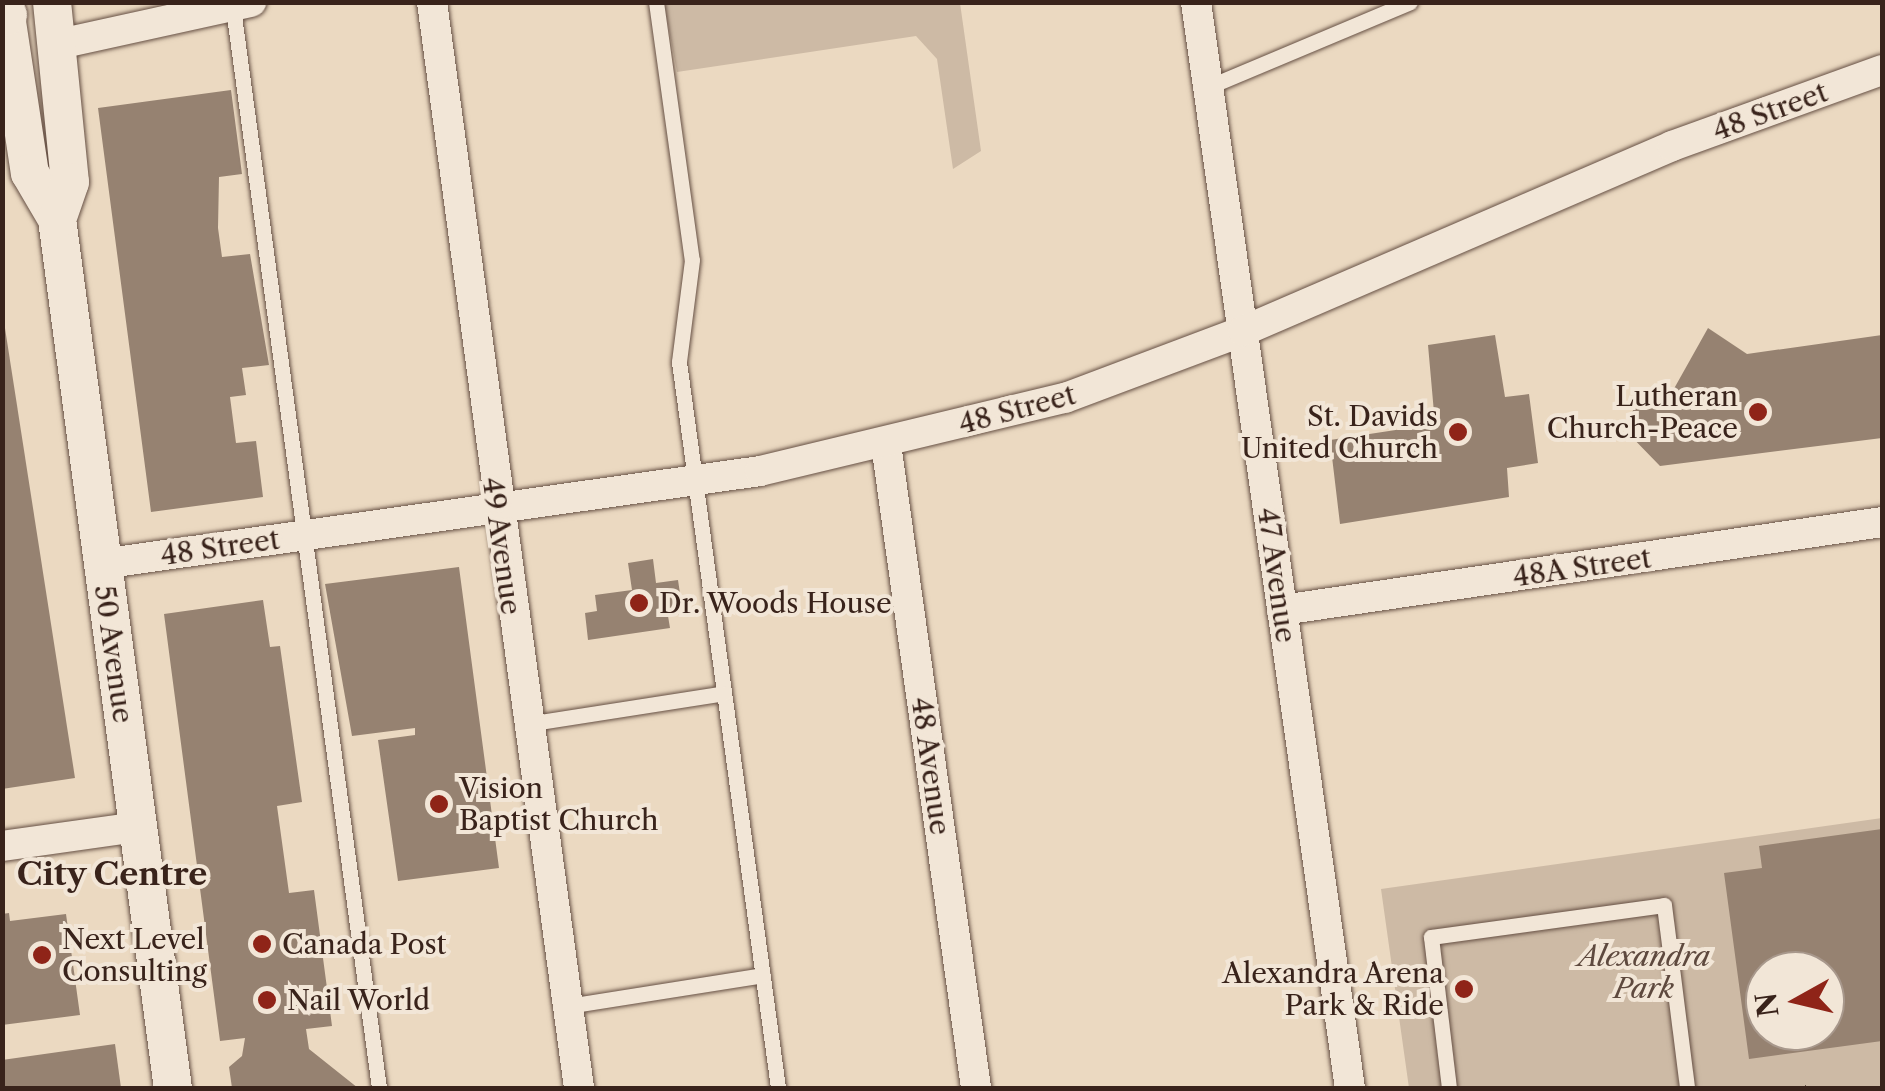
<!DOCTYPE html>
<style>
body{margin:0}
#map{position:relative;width:1885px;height:1091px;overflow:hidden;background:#ebd9c1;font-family:"Libre Caslon Text",serif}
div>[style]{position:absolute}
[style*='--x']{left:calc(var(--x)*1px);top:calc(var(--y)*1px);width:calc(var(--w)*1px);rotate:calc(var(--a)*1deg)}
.green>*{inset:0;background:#cdbaa5}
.building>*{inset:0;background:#968271}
.path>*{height:5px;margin-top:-2.5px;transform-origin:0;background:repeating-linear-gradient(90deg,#39231b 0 2.5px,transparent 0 7.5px)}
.roads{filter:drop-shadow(0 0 2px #665044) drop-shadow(0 0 2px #665044)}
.service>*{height:15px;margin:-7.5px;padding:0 7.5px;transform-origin:7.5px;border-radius:7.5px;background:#f2e6d7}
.minor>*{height:30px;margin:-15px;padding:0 15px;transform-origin:15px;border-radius:15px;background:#f2e6d7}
.tertiary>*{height:38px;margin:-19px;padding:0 19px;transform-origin:19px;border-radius:19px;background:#f2e6d7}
.secondary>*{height:42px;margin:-21px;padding:0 21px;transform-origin:21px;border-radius:21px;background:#f2e6d7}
.dots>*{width:28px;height:28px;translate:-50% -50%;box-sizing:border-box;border:5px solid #f2e6d7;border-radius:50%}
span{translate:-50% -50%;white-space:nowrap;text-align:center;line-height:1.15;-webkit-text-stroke:8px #f2e6d7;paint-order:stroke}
.street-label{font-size:28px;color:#39231b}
.poi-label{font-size:28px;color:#39231b}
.right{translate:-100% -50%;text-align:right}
.left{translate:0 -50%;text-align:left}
.park-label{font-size:28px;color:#5e493e;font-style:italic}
.quarter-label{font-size:32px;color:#39231b;font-weight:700}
.frame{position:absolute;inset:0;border:5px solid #39231b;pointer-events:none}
.north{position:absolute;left:1745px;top:951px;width:100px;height:100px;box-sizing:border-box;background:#f2e6d7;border:2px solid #a8988c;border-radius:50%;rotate:262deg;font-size:28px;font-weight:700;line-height:40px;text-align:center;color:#39231b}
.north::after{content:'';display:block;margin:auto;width:35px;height:45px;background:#8f2418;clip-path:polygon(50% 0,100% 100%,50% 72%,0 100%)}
</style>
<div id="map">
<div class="green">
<i style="clip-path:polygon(664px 3px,960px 3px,981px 151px,953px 169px,937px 59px,916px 36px,677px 72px)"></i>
<i style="clip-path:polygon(evenodd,1882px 818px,1882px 1088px,1409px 1088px,1381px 889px,1882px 818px,1765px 971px,1825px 971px,1825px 1031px,1765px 1031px,1765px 971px)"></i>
</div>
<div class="building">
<i style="clip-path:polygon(231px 90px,242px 174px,219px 177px,218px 228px,222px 257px,250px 254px,269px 365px,242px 368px,246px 395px,230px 397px,236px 443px,256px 441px,263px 497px,151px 512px,98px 108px)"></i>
<i style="clip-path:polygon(2px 309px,75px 778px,2px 789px)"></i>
<i style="clip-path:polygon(1708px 328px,1747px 354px,1882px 335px,1882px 438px,1660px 466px,1625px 430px,1640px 393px,1671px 394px)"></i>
<i style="clip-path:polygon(1495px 335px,1505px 397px,1529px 394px,1538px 463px,1507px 468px,1509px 497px,1340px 524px,1330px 440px,1435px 424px,1428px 345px)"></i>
<i style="clip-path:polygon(653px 559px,656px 583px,678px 580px,683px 614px,668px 616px,670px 628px,588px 640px,585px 613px,597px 611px,595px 595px,632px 590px,628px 563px)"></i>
<i style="clip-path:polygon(459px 567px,499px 868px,398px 881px,378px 740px,415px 735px,415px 728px,352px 736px,325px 584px)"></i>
<i style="clip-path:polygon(263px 600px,270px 647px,280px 646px,302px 802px,277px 806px,289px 893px,314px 890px,332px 1026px,306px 1029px,309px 1049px,358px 1088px,232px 1088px,229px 1067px,242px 1056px,245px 1038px,220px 1041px,164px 614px)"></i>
<i style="clip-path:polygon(evenodd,1882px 829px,1882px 1041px,1749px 1059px,1724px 873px,1762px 868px,1759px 846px,1882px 829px,1765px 971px,1825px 971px,1825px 1031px,1765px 1031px,1765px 971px)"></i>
<i style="clip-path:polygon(9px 913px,10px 921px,66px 914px,80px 1015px,2px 1025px,2px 914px)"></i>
<i style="clip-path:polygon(115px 1044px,121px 1088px,2px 1088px,2px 1060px)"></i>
</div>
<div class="path">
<i style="--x:1807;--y:1088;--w:6;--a:-72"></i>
</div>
<div class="roads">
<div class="service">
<i style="--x:656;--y:2;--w:260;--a:82.1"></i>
<i style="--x:692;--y:260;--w:103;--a:97.3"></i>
<i style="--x:679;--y:362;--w:733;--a:82.23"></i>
<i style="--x:233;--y:8;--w:1090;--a:82.3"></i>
<i style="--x:1208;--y:87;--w:219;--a:-22.8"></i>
<i style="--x:527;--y:724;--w:199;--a:-8.9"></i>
<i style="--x:568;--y:1006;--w:197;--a:-9"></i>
<i style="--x:1449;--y:1088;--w:152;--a:-96.8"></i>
<i style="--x:1431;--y:937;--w:235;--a:-7.8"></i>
<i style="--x:1664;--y:905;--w:184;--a:82.8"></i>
</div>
<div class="minor">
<i style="--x:432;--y:2;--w:1096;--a:82.29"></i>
<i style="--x:1196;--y:2;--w:1097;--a:81.93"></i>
<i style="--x:55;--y:45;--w:201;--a:-12.4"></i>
<i style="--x:886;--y:444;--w:650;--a:82.04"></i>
<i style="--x:101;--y:564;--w:666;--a:-8.03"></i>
<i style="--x:760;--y:471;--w:314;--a:-13.5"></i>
<i style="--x:1065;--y:398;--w:190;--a:-20.6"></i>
<i style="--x:1243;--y:331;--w:467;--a:-23.3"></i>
<i style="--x:1672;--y:146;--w:223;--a:-19.9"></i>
<i style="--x:1282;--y:610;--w:606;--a:-8.34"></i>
<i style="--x:2;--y:846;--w:136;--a:-8"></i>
</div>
<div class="tertiary">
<i style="--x:4;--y:2;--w:173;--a:81.4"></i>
<i style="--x:30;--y:173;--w:53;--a:59.6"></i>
<i style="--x:57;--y:219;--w:877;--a:82.4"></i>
<i style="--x:52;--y:2;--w:181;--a:84.3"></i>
<i style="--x:70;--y:182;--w:39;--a:109"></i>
</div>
<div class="secondary">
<i style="--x:2;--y:8;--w:8;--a:60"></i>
</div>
</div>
<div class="dots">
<i style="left:1758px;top:412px;background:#8f2418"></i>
<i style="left:1458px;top:432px;background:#8f2418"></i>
<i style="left:639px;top:603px;background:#8f2418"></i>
<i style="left:439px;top:804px;background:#8f2418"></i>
<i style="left:262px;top:944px;background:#8f2418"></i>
<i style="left:42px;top:955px;background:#8f2418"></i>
<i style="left:1464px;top:989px;background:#8f2418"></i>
<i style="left:267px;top:1000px;background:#8f2418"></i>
</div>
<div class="street-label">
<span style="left:1770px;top:111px;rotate:-20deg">48 Street</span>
<span style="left:1017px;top:409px;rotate:-15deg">48 Street</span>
<span style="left:502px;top:546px;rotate:82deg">49 Avenue</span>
<span style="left:220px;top:547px;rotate:-8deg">48 Street</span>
<span style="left:1582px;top:567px;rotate:-8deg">48A Street</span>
<span style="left:1277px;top:575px;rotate:82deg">47 Avenue</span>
<span style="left:114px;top:654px;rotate:82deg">50 Avenue</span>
<span style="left:931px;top:766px;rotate:82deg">48 Avenue</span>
</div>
<div class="poi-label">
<span class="right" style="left:1738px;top:412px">Lutheran<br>Church-Peace</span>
<span class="right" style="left:1438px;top:432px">St. Davids<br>United Church</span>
<span class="left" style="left:659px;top:603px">Dr. Woods House</span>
<span class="left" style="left:459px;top:804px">Vision<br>Baptist Church</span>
<span class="left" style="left:62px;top:955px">Next Level<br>Consulting</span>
<span class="left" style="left:282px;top:944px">Canada Post</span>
<span class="right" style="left:1444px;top:989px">Alexandra Arena<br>Park &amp; Ride</span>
<span class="left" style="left:287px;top:1000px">Nail World</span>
</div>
<div class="park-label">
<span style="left:1644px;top:972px">Alexandra<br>Park</span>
</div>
<div class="quarter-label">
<span style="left:112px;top:874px">City Centre</span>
</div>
<div class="frame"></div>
<div class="north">N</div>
</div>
